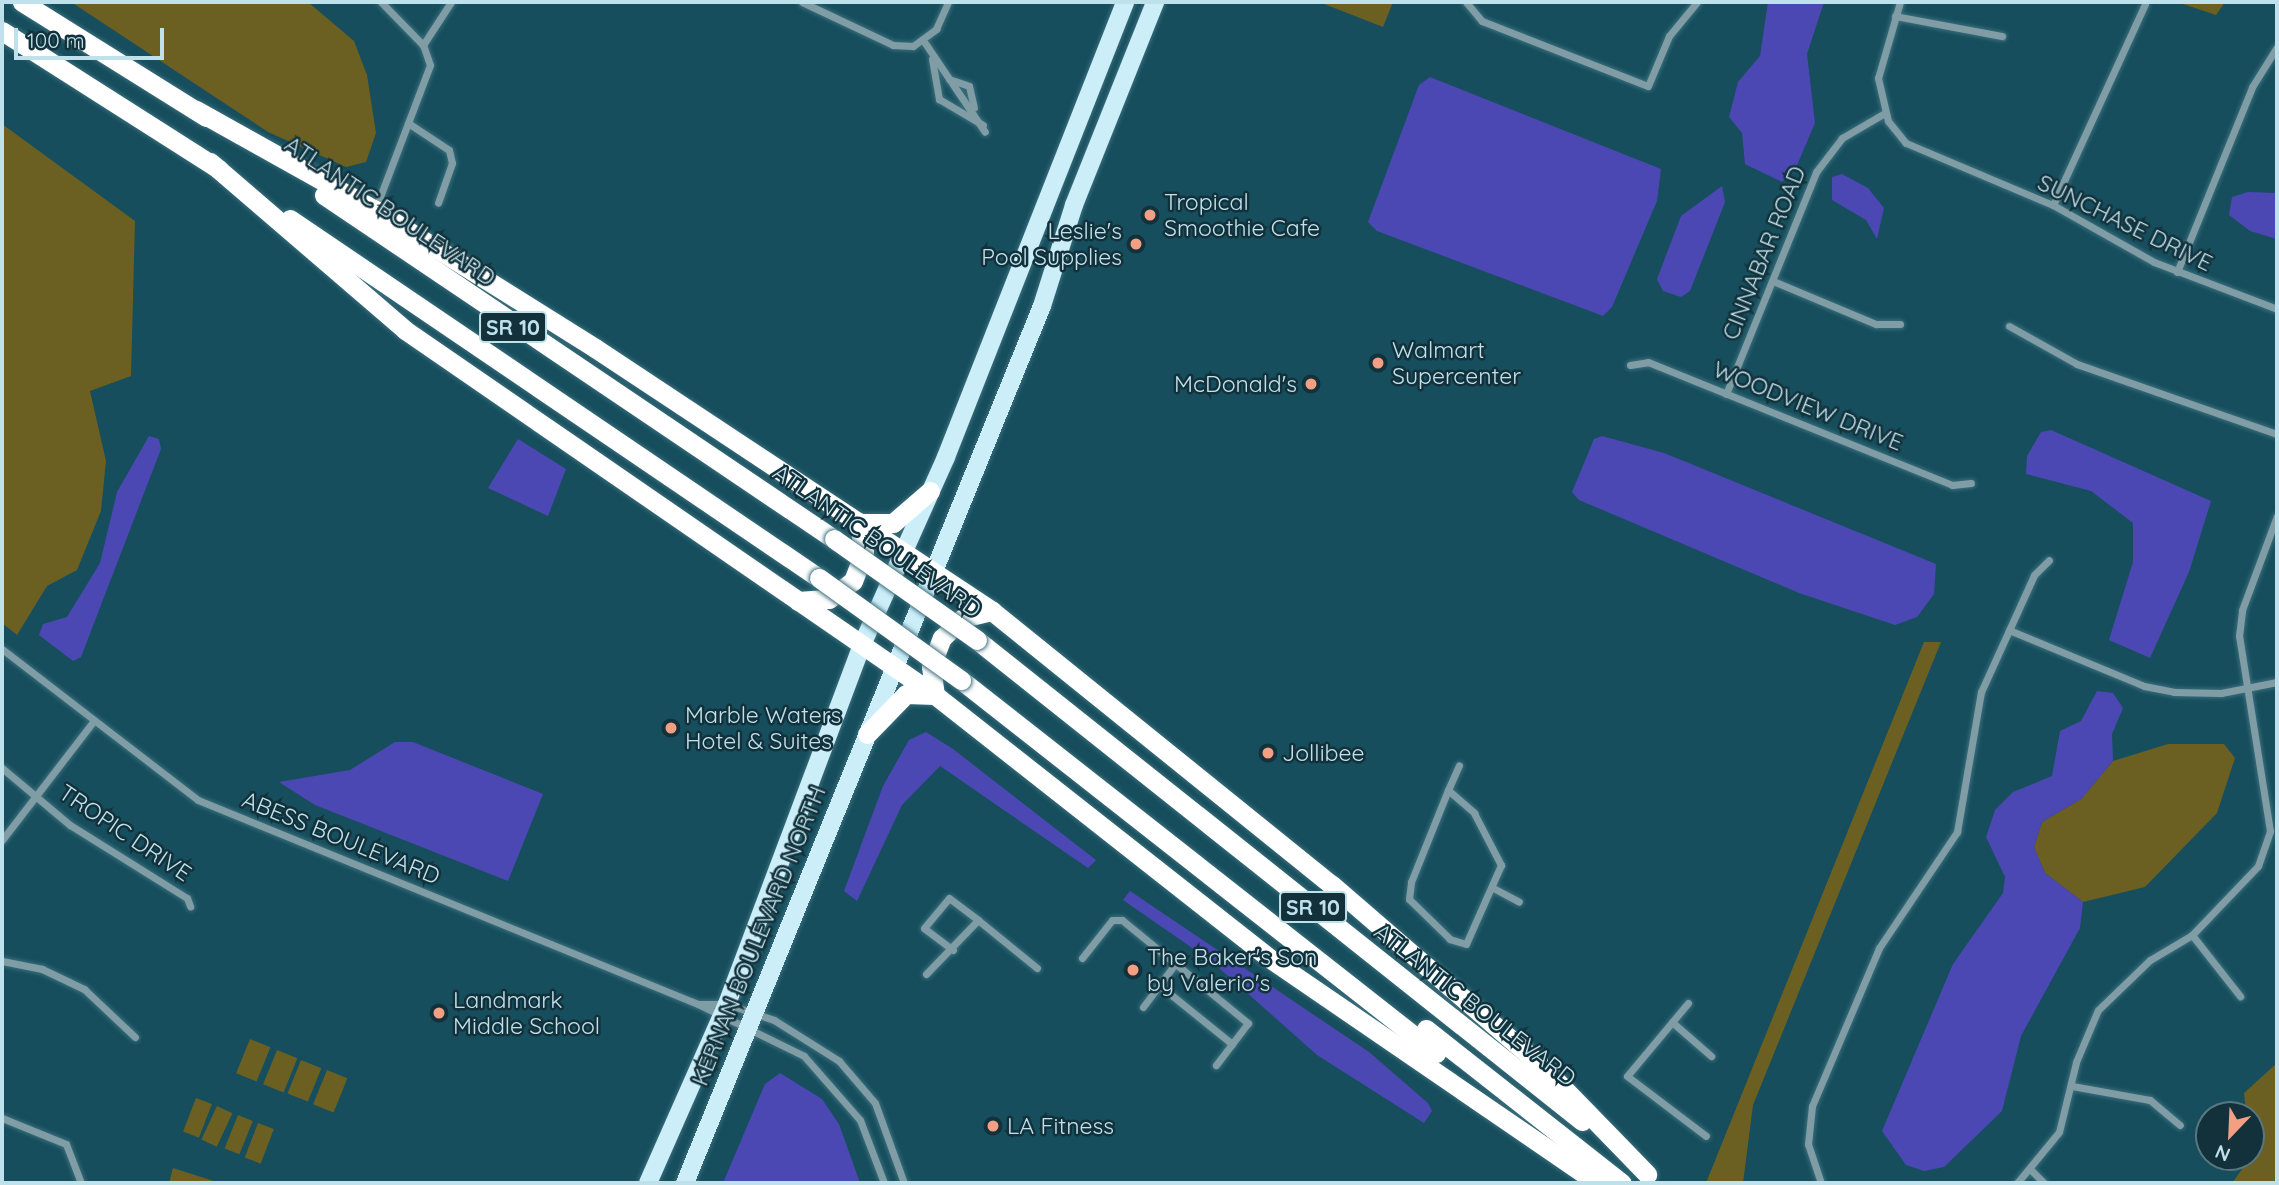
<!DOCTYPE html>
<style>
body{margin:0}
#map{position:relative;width:2279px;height:1185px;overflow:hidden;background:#164e5d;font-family:Quicksand,sans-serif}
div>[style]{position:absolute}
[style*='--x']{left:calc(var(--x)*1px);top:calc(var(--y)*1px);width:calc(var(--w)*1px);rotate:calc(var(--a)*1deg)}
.green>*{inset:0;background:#6b6022;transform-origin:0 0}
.water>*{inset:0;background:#4c48b3}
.roads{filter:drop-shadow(0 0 2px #3b6e7c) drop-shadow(0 0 2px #3b6e7c)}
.street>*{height:7px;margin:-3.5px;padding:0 3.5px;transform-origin:3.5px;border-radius:3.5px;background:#809da6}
.primary>*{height:18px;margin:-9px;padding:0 9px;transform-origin:9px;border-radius:9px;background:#cbeef9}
.highway>*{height:19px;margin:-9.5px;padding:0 9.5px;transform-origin:9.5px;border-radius:9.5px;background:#fff}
.bridges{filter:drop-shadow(0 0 2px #3b6e7c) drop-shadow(0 0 2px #3b6e7c)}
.highway-bridge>*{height:19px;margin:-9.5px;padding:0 9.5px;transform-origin:9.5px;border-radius:9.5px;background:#fff}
.dots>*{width:19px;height:19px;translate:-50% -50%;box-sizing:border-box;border:4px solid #13313a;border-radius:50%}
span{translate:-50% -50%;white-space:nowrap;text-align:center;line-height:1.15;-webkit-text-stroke:5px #13313a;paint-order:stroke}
.shield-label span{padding:2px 5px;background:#13313a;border:2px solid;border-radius:5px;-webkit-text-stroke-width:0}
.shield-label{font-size:21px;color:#bfe1ec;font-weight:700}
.poi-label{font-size:23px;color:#bfe1ec}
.left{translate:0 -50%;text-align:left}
.right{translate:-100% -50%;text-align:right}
.street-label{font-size:23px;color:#bfe1ec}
.frame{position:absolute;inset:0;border:4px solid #bfe1ec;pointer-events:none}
.north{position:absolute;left:2195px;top:1101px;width:70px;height:70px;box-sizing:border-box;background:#13313a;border:2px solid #587781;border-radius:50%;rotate:203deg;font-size:19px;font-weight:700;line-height:28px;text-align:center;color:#bfe1ec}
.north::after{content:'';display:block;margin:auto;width:24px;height:32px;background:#f39f83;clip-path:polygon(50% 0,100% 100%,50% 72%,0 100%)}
.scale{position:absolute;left:14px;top:28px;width:150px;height:32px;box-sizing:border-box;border:4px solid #bfe1ec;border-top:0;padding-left:9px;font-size:21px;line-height:24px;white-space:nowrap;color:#bfe1ec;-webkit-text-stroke:5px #13313a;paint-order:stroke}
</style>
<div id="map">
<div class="green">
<i style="clip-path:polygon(71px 2px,308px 2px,354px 41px,367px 75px,376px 133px,366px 162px,346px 167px,268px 132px)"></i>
<i style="clip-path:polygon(1319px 2px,1393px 2px,1383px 27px)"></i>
<i style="clip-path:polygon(2177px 2px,2225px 2px,2216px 15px)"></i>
<i style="clip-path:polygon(2px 124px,135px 221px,131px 376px,90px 391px,106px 461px,101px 511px,77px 570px,47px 586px,17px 635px,2px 623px)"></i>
<i style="clip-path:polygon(1924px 642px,1941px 642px,1753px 1105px,1743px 1183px,1706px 1183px)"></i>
<i style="clip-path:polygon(2168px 744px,2224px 744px,2235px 758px,2217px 813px,2145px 887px,2083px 902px,2045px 873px,2034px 847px,2042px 822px,2081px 799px,2113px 761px)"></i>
<i style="left:250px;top:1039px;width:22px;height:37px;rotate:22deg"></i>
<i style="left:277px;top:1050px;width:22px;height:37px;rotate:22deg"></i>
<i style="left:301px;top:1060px;width:22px;height:36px;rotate:22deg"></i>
<i style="clip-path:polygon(2277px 1063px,2277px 1183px,2232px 1183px,2251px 1157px,2244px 1093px)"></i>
<i style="left:327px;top:1070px;width:22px;height:37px;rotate:22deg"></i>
<i style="left:196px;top:1098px;width:17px;height:36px;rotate:21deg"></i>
<i style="left:217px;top:1106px;width:17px;height:37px;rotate:25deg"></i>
<i style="left:238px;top:1115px;width:16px;height:36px;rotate:22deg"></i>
<i style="left:258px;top:1123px;width:17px;height:37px;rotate:21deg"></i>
<i style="clip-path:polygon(173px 1168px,220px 1183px,169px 1183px)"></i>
</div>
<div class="water">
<i style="clip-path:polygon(1768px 2px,1824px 2px,1807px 54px,1815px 123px,1795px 170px,1782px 182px,1745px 164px,1742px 133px,1729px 117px,1738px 82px,1760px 56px)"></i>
<i style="clip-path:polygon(1430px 77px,1661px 169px,1657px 201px,1612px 307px,1603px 316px,1377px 231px,1368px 222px,1419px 85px)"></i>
<i style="clip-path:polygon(1842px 174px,1868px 188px,1884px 208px,1877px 239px,1866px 220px,1832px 200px,1832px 177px)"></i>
<i style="clip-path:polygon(1722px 186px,1725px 202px,1690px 291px,1681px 297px,1663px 291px,1657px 279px,1681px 216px)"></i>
<i style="clip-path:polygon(2248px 192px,2277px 193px,2277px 239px,2250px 231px,2229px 215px,2232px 197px)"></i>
<i style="clip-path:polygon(2051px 430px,2211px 501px,2189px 572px,2150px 658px,2109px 640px,2133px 562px,2133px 523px,2091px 491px,2026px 474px,2027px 456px,2041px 432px)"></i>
<i style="clip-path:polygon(149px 436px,159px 439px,161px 449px,81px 657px,73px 661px,39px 635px,43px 624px,67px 617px,100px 563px,117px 492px)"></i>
<i style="clip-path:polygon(1602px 436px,1664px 453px,1936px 564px,1934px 594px,1917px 617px,1895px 625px,1799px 593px,1579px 500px,1572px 492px,1594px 439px)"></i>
<i style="clip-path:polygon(518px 439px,566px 469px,548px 516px,488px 488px)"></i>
<i style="clip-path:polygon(2097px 691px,2113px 693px,2123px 708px,2112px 734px,2113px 761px,2081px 799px,2042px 822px,2034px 847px,2045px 873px,2083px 902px,2080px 928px,2021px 1036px,2002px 1111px,1944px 1167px,1924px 1171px,1906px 1165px,1882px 1131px,1953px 964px,2003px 893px,2005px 877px,1986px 837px,1995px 810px,2013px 792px,2052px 776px,2060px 731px,2081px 721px)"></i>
<i style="clip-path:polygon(926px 732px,953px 749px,1096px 860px,1088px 868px,940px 766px,902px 805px,857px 901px,844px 891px,883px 786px,909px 740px)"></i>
<i style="clip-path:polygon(395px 742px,413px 742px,543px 794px,508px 881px,315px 805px,279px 782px,350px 770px)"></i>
<i style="clip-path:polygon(1130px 891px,1369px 1052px,1428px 1103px,1432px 1111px,1424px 1123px,1317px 1055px,1211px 961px,1123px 900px)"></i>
<i style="clip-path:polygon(780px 1073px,822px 1099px,839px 1124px,860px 1183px,723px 1183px,765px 1084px)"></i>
</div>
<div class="roads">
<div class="street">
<i style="--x:802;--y:2;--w:101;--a:25.3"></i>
<i style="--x:893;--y:45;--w:20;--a:3"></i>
<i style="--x:913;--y:46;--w:29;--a:-36"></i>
<i style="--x:936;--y:29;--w:30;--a:-66"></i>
<i style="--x:1466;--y:2;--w:25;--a:50"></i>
<i style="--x:1482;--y:21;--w:178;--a:21.4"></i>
<i style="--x:1648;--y:86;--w:54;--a:-67.2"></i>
<i style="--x:1669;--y:36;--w:44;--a:-50.5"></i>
<i style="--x:1900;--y:2;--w:79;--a:106.1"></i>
<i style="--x:1878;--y:78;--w:44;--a:76.9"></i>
<i style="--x:1888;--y:121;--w:28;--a:51"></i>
<i style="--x:1906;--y:143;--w:160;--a:22.9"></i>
<i style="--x:2053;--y:205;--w:116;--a:29.4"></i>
<i style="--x:2154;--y:262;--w:132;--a:20.9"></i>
<i style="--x:1895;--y:16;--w:109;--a:10.6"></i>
<i style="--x:925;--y:43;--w:107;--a:56"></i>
<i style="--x:423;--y:45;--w:51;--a:-56.9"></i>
<i style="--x:932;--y:59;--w:41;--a:80.1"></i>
<i style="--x:939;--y:99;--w:51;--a:30.6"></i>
<i style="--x:949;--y:79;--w:21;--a:19"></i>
<i style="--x:969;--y:86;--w:22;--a:77"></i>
<i style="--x:408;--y:123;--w:49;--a:33.4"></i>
<i style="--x:449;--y:150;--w:13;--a:77"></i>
<i style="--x:452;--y:163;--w:42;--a:109.3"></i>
<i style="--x:2053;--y:205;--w:221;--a:-65.4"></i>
<i style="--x:375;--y:210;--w:155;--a:-69.2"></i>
<i style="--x:430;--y:65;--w:21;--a:-109"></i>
<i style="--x:423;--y:45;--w:60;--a:-134.3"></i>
<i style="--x:2177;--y:272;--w:200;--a:-67.9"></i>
<i style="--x:2252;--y:87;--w:47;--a:-58"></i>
<i style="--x:1773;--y:281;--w:112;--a:22.7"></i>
<i style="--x:1876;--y:324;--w:24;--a:0"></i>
<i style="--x:2009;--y:326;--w:78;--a:29.2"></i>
<i style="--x:2077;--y:364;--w:212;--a:19.3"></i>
<i style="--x:1630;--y:365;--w:18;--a:-9"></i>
<i style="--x:1648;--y:362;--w:328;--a:22"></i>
<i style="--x:1952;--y:485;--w:19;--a:-6"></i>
<i style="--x:1726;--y:394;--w:240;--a:-67.9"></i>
<i style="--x:1816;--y:172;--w:43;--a:-52.6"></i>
<i style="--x:1842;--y:138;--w:50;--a:-30.2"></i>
<i style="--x:2009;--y:630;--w:146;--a:22.5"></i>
<i style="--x:2144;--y:686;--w:31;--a:11"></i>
<i style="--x:2174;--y:692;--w:47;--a:1.2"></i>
<i style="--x:2221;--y:693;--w:57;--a:-11.1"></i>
<i style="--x:2;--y:649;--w:247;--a:37.6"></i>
<i style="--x:198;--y:800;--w:540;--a:22.2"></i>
<i style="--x:698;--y:1004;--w:118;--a:26.1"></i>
<i style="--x:804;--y:1056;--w:85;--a:48.8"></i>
<i style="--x:860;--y:1120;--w:67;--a:69.1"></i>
<i style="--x:2;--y:768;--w:89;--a:40"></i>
<i style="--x:70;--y:825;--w:138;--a:32"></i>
<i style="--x:187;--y:898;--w:9;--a:69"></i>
<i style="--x:1448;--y:790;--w:35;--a:41"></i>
<i style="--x:1474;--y:813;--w:59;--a:62.6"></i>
<i style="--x:1501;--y:865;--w:86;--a:113.9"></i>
<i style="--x:1466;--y:944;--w:17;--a:-163"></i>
<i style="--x:1450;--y:939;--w:57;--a:-135.7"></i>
<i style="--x:1409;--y:899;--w:17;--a:-83"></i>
<i style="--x:1411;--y:882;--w:99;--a:-68.1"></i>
<i style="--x:1448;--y:790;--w:27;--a:-66"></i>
<i style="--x:2;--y:840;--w:149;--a:-52.4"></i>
<i style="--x:1495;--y:889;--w:27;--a:28"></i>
<i style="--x:2192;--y:935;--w:78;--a:51.8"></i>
<i style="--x:953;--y:950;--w:36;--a:-143"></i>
<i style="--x:924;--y:928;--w:39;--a:-50"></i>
<i style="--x:949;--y:898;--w:36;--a:37"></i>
<i style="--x:1082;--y:958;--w:48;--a:-51.7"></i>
<i style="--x:1112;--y:920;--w:10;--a:0"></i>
<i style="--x:1122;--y:920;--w:163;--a:39.3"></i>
<i style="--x:1248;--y:1023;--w:53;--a:127.3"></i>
<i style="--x:2;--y:961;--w:41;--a:11.3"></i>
<i style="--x:42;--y:969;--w:47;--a:25.5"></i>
<i style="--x:84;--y:989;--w:70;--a:43.3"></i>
<i style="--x:926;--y:974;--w:75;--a:-46.1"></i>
<i style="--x:978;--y:920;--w:76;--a:39.1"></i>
<i style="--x:1159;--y:985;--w:94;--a:38.9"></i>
<i style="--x:1688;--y:1003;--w:95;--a:129.9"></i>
<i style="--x:1627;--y:1076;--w:99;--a:37.2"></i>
<i style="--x:699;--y:1004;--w:28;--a:0"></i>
<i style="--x:727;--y:1004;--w:50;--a:18.8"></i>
<i style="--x:774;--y:1020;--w:77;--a:32.2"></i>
<i style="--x:839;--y:1061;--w:55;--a:49.4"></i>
<i style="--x:875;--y:1103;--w:85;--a:70.1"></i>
<i style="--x:1143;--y:1007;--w:54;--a:-53.3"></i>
<i style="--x:1672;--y:1022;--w:52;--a:41.1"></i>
<i style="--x:2072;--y:1086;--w:79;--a:10.2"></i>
<i style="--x:2150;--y:1100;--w:39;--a:40"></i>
<i style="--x:2;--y:1118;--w:69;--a:22.1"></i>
<i style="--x:66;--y:1144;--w:40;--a:69"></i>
<i style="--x:2031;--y:1170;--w:18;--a:45"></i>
<i style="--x:1821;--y:1183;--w:41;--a:-108.4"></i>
<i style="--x:1808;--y:1144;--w:38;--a:-84"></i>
<i style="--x:1812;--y:1106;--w:172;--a:-67"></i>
<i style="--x:1879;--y:948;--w:140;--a:-56.1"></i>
<i style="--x:1957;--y:832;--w:142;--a:-80.3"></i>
<i style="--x:1981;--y:692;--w:128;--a:-65.6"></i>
<i style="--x:2034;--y:575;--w:21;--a:-45"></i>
<i style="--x:2017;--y:1183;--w:66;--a:-50.5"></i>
<i style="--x:2059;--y:1132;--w:72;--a:-76.3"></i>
<i style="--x:2076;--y:1062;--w:56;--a:-67.1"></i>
<i style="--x:2098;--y:1010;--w:72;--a:-43.9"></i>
<i style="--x:2150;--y:960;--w:49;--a:-30.8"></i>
<i style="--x:2192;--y:935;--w:95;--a:-46.3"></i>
<i style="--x:2258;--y:866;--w:37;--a:-71"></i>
<i style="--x:2270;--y:831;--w:197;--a:-99"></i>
<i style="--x:2239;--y:636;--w:26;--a:-83"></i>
<i style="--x:2242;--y:610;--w:100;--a:-69.6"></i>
</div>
<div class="primary">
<i style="--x:648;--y:1183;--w:196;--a:-66.2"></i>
<i style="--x:727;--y:1004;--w:384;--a:-69.4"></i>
<i style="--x:862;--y:645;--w:206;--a:-65.9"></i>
<i style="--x:946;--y:457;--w:489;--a:-68.5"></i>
<i style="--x:685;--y:1183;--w:947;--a:-67.85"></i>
<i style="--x:1042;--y:306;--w:106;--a:-72.4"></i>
<i style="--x:1074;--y:205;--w:219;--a:-68.2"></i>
</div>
<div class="highway">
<i style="--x:22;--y:2;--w:217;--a:32"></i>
<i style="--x:2;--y:31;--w:257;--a:32.5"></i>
<i style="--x:196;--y:110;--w:205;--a:29.2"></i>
<i style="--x:375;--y:210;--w:260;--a:32.1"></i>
<i style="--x:595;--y:348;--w:476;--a:33.5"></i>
<i style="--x:992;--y:611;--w:437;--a:38.9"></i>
<i style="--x:1332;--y:885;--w:277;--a:40.8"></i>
<i style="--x:1542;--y:1066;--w:151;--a:45.8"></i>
<i style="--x:210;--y:162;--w:257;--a:40.7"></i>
<i style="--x:405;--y:330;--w:644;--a:34.55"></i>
<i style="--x:935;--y:695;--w:425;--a:38.2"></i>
<i style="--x:1269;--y:958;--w:398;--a:34.4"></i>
<i style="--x:324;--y:195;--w:615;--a:34"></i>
<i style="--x:290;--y:219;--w:639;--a:34.16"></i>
<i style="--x:863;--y:523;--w:30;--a:0"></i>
<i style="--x:893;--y:523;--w:49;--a:-40.9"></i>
<i style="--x:798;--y:601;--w:31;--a:-4"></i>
<i style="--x:829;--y:599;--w:30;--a:-37"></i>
<i style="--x:853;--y:581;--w:31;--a:-69"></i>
<i style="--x:864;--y:552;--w:31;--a:-101"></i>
<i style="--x:977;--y:640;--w:773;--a:38.49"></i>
<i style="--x:961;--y:680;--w:604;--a:38.14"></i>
<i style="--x:867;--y:734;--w:56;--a:-45.7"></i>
<i style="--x:906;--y:694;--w:29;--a:2"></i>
<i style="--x:935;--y:695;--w:29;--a:-98"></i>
<i style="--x:931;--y:666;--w:30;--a:-69"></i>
<i style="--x:942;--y:638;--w:29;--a:-44"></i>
<i style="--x:963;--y:618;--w:30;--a:-14"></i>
<i style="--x:1426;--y:1029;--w:249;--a:38.2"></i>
</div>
</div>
<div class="bridges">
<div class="highway-bridge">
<i style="--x:834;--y:539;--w:175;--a:35.2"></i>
<i style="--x:819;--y:578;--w:175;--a:35.7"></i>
</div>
</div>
<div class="dots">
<i style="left:1150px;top:215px;background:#f39f83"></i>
<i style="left:1136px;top:244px;background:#f39f83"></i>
<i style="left:1378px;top:363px;background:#f39f83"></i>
<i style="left:1311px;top:384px;background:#f39f83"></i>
<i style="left:671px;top:728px;background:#f39f83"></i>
<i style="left:1268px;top:753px;background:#f39f83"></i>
<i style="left:1133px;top:970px;background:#f39f83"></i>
<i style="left:439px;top:1013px;background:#f39f83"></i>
<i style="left:993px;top:1126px;background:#f39f83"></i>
</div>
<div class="shield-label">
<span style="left:513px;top:327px">SR 10</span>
<span style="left:1313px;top:907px">SR 10</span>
</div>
<div class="poi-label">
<span class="left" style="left:1164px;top:215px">Tropical<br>Smoothie Cafe</span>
<span class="right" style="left:1122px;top:244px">Leslie's<br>Pool Supplies</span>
<span class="left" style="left:1392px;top:363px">Walmart<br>Supercenter</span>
<span class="right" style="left:1297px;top:384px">McDonald's</span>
<span class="left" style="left:685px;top:728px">Marble Waters<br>Hotel &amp; Suites</span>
<span class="left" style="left:1282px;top:753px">Jollibee</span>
<span class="left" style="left:1147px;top:970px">The Baker's Son<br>by Valerio's</span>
<span class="left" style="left:453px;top:1013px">Landmark<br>Middle School</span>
<span class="left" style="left:1007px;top:1126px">LA Fitness</span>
</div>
<div class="street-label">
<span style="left:390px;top:211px;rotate:34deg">ATLANTIC BOULEVARD</span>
<span style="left:2125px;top:223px;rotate:26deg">SUNCHASE DRIVE</span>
<span style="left:1764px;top:253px;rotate:-68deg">CINNABAR ROAD</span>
<span style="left:1808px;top:406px;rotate:22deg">WOODVIEW DRIVE</span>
<span style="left:877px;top:541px;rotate:35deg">ATLANTIC BOULEVARD</span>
<span style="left:125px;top:833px;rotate:34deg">TROPIC DRIVE</span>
<span style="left:341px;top:838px;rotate:22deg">ABESS BOULEVARD</span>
<span style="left:759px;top:936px;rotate:-68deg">KERNAN BOULEVARD NORTH</span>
<span style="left:1475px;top:1005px;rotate:38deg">ATLANTIC BOULEVARD</span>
</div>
<div class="frame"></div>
<div class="north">N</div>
<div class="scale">100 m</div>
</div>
